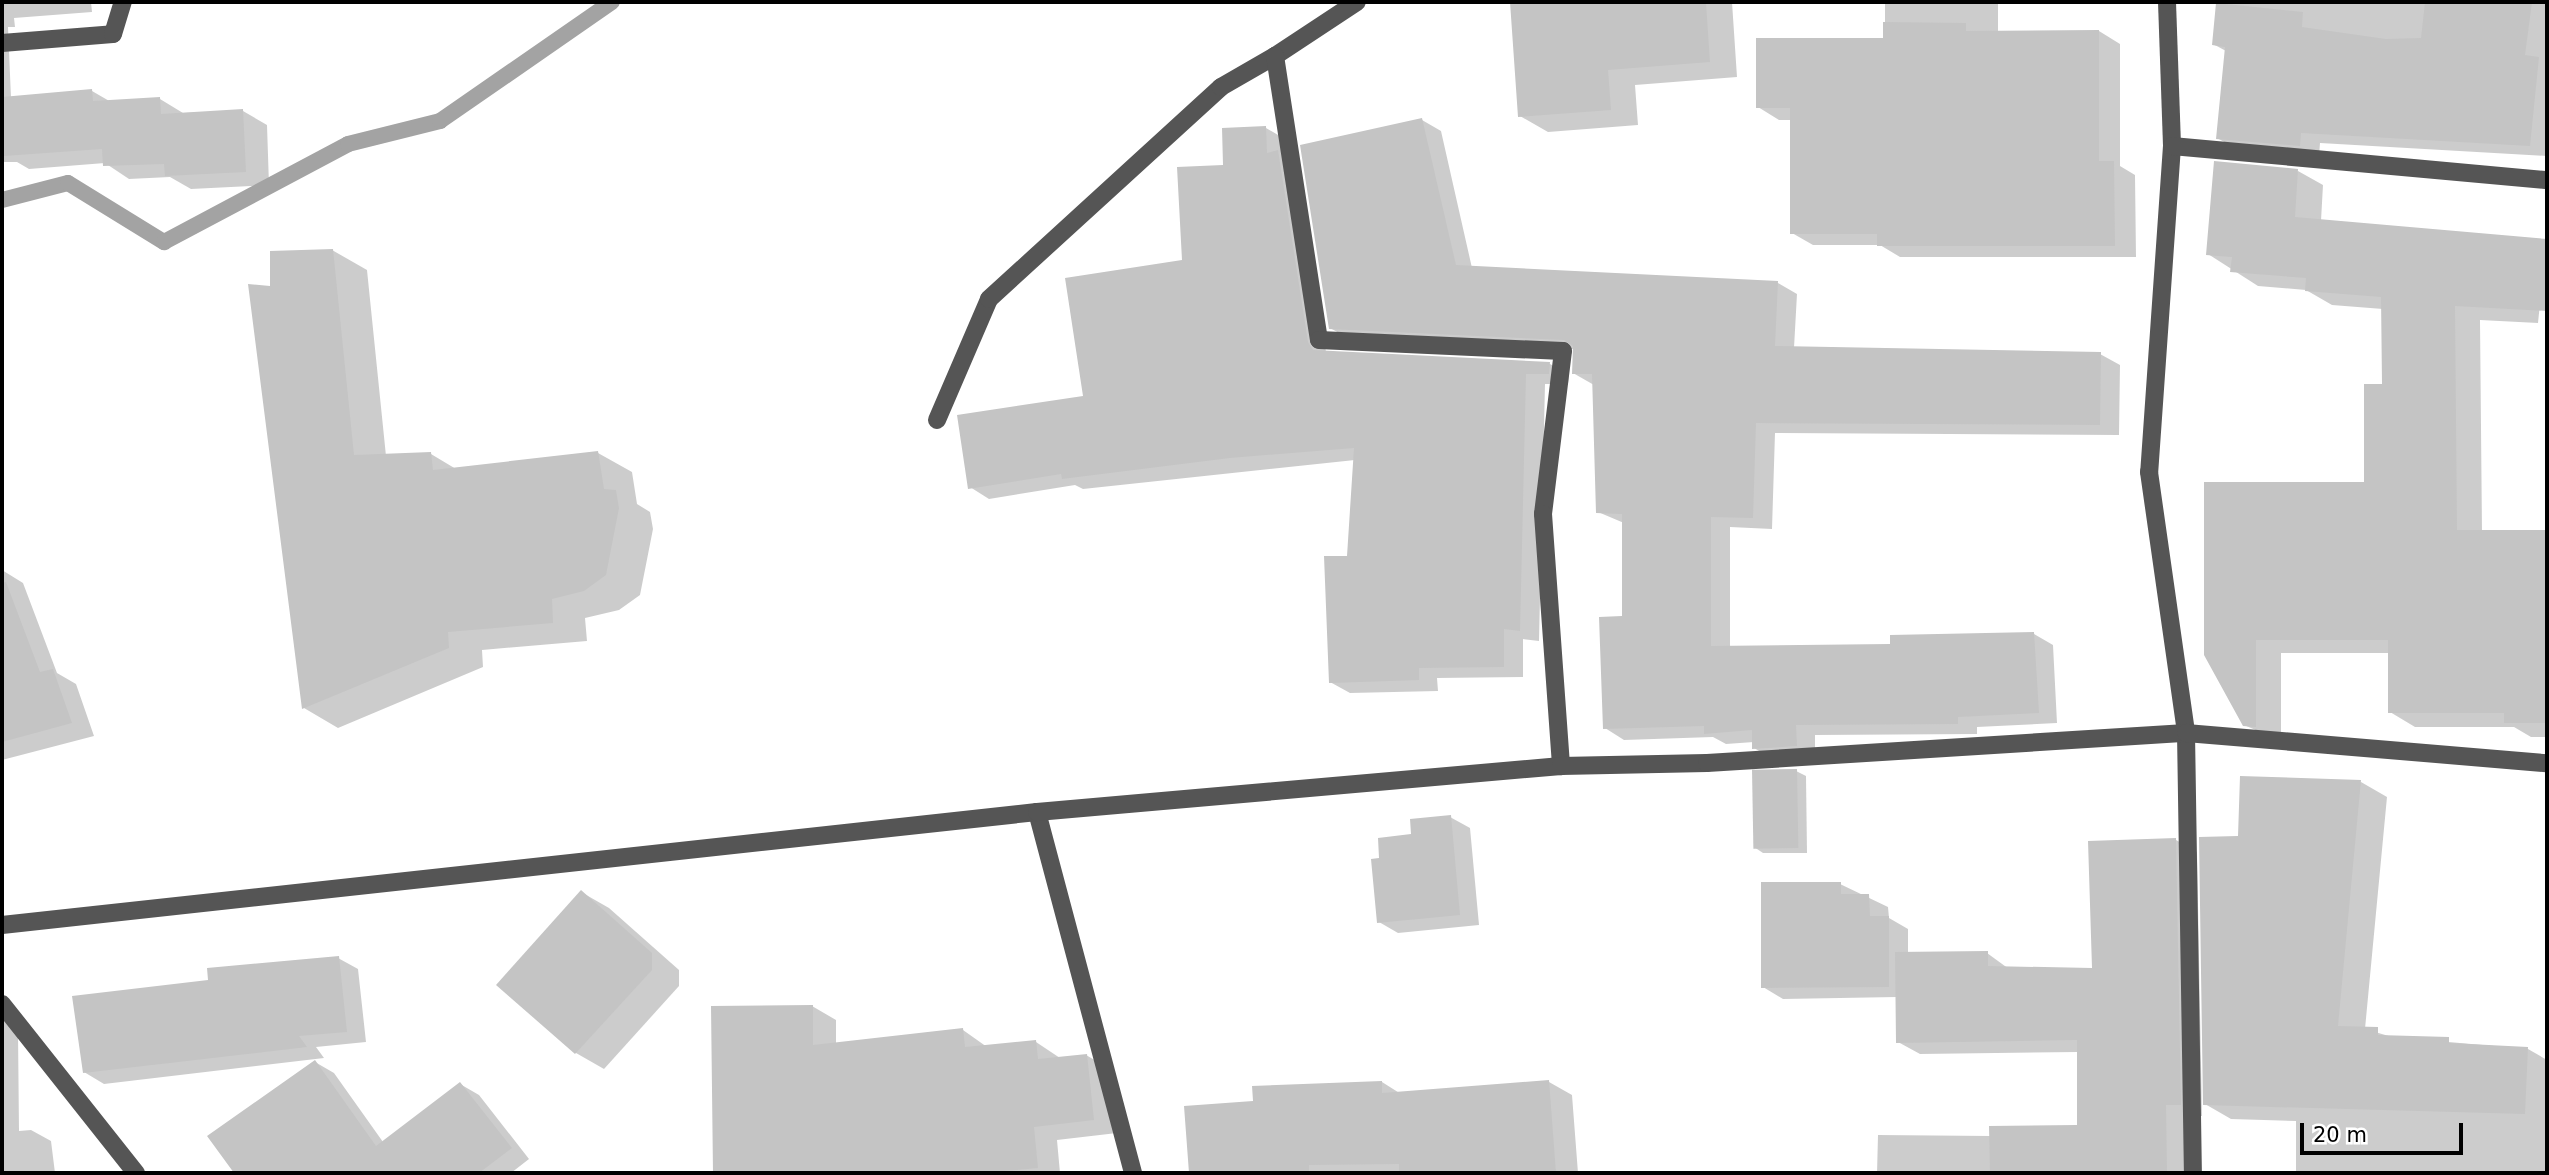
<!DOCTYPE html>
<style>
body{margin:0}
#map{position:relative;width:2549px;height:1175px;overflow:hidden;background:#fff;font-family:"DejaVu Sans",sans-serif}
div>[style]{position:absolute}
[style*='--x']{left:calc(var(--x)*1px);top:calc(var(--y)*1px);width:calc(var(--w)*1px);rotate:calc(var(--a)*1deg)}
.shadow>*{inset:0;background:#0003}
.stream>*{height:16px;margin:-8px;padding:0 8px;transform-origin:8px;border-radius:8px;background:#a3a3a3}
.building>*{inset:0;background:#c4c4c4;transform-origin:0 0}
.minor>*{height:18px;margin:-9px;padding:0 9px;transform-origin:9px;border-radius:9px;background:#555}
span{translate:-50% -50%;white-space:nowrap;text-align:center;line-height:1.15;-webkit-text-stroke:6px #fff;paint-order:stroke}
.frame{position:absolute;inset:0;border:4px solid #000;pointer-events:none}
.scale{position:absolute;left:2300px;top:1123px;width:163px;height:32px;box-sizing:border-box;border:4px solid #000;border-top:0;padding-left:9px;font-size:21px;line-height:24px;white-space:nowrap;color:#000;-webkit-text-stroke:5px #fff;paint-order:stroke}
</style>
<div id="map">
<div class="shadow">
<i style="clip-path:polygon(2px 2px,91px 2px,92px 12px,14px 18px,15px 27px,8px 27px,11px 98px,92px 91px,111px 102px,160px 99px,183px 113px,243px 111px,267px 125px,269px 185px,191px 189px,170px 177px,129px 179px,105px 163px,29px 169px,17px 162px,2px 162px)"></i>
<i style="clip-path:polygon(1512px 2px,1732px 2px,1737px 77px,1635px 85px,1638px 125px,1548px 132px,1520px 116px)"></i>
<i style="clip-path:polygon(1885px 2px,1998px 2px,1998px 32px,2099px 31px,2120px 44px,2120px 166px,2135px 175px,2136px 257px,1900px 257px,1880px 245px,1813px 245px,1792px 233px,1792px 120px,1779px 120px,1758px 107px,1885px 39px)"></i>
<i style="clip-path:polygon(2218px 2px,2547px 2px,2547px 156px,2320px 143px,2319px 156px,2237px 149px,2217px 138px,2226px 51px,2213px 44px)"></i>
<i style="clip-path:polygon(1422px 120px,1441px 131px,1472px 268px,1778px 283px,1797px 294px,1794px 348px,2100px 354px,2120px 365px,2119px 435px,1775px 433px,1772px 529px,1730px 527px,1730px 648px,1892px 646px,2034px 634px,2053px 645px,2057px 723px,1977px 727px,1977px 734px,1815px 735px,1815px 756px,1773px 759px,1754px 748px,1754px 742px,1726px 744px,1713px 737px,1624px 740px,1605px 728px,1624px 618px,1624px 523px,1598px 512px,1594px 385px,1573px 373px,1575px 349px,1350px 339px,1330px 328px)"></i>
<i style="clip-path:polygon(1266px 128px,1285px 139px,1297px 163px,1326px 352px,1550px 364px,1569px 375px,1568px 384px,1545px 384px,1539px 641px,1523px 639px,1523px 677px,1437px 678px,1438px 691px,1350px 693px,1330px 682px,1349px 557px,1355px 460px,1083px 489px,1075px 485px,989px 499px,970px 487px,1085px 398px,1184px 262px,1225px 167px)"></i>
<i style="clip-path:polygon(2298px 171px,2323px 185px,2321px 221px,2545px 254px,2538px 323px,2480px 320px,2482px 532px,2547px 532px,2547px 737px,2531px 737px,2514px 727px,2415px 727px,2390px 712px,2389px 653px,2281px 653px,2281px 741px,2244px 725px,2206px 484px,2366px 484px,2384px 385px,2383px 309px,2332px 305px,2306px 290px,2258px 286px,2208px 254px)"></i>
<i style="clip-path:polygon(332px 250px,367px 270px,386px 456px,431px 454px,456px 469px,598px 453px,632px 472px,637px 504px,650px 512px,653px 529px,640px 595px,619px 610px,585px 618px,587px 641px,482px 650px,483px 667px,338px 728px,304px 708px,250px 286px,272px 288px)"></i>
<i style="clip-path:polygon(2px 570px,23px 583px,57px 673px,76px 684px,94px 736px,2px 760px)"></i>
<i style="clip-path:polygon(1796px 771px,1806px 776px,1807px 853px,1763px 853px,1754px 847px)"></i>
<i style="clip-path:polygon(2361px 782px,2387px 797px,2365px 1029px,2392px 1037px,2528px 1049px,2547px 1060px,2547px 1173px,2296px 1173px,2296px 1121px,2231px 1119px,2205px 1104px,2239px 838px)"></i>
<i style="clip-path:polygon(1450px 817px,1470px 828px,1479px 925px,1398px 933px,1379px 922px,1381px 859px)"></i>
<i style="clip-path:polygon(2176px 840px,2197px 852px,2202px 1116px,2187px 1116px,2188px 1173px,1877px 1173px,1878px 1135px,1991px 1136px,2078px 1127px,2078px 1052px,1920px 1054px,1898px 1042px,1897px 997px,1783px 999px,1763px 987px,1840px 884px,1888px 907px,1889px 918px,1908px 929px,1908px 954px,1987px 953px,2009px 969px,2094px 970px)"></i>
<i style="clip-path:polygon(581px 892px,609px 908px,679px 970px,679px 986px,604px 1069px,576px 1053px,498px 985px)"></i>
<i style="clip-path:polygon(338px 958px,358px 969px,366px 1042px,316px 1047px,324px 1058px,104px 1084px,84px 1072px,211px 981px)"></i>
<i style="clip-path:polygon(812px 1006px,836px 1020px,836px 1044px,963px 1030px,987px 1047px,1036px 1042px,1060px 1058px,1086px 1055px,1110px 1069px,1117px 1133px,1057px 1140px,1060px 1173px,714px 1173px,713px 1007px)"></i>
<i style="clip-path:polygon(2px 1015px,18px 1031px,19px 1131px,31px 1130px,51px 1141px,55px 1173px,2px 1173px)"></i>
<i style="clip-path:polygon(315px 1062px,334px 1073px,383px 1142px,460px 1084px,479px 1095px,529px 1159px,511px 1173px,237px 1173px,210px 1136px)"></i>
<i style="clip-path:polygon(1382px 1082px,1401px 1094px,1549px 1082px,1572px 1095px,1578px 1173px,1191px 1173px,1186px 1108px,1255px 1103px)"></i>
</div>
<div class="stream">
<i style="--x:2;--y:200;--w:68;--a:-14.4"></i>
<i style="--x:68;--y:183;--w:113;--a:31.6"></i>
<i style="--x:164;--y:242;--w:208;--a:-28"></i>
<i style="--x:348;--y:144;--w:95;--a:-14"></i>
<i style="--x:440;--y:121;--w:209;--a:-34.7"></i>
</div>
<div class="building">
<i style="clip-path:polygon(1510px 2px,1706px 2px,1710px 62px,1608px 70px,1611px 110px,1518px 117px)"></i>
<i style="clip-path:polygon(2425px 2px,2532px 2px,2525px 55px,2539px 57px,2530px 146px,2301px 133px,2300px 146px,2216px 139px,2225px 47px,2212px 45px,2216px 3px,2303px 12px,2302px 27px,2386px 39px,2421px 38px)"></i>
<i style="clip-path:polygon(1883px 22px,1966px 23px,1966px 31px,2099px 30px,2099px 161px,2114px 161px,2115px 246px,1877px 246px,1877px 234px,1790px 234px,1790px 108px,1756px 108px,1756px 38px,1883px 38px)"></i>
<i style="clip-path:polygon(92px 89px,93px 101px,160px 97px,161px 114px,243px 109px,246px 172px,165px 176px,164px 164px,103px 166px,102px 149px,4px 156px,2px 97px)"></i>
<i style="clip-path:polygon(1422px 118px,1456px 265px,1778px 281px,1775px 346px,2101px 352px,2100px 425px,1756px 423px,1753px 518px,1711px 517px,1711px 646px,1890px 644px,1890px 635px,2034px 632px,2039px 713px,1958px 717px,1958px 724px,1796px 725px,1797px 746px,1752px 749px,1752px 730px,1704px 734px,1704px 726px,1603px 729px,1599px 617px,1622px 616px,1622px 514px,1596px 513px,1592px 374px,1572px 374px,1573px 346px,1564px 340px,1329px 329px,1300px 145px)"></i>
<i style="clip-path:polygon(1266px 126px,1267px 153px,1278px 150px,1308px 342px,1313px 350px,1550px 362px,1549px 374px,1526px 374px,1520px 631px,1504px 629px,1504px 667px,1419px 668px,1419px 680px,1329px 683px,1324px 556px,1347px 556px,1354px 448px,1230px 458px,1062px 479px,1061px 474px,968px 489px,957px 415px,1083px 396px,1065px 278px,1182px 260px,1177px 167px,1223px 165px,1222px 128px)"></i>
<i style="clip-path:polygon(2214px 161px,2298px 169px,2295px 217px,2547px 239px,2547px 311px,2455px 306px,2457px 530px,2547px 530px,2547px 723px,2504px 723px,2504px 713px,2388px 713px,2388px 640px,2256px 640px,2256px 727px,2243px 726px,2204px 655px,2204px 482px,2364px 482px,2364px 384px,2382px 384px,2381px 297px,2305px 291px,2306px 278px,2230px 272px,2232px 257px,2206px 255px)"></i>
<i style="clip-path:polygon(333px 249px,354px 455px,431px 452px,433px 470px,598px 451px,604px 489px,616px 490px,619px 508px,606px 575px,584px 591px,552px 599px,553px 623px,448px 632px,449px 648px,302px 709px,248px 284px,270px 286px,270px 251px)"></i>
<i style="clip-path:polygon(6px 582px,40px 672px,53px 669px,72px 723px,2px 742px,2px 583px)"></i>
<i style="left:1797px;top:769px;width:79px;height:45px;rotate:89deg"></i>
<i style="clip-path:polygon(2240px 776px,2361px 780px,2338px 1026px,2378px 1027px,2378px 1035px,2449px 1037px,2449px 1043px,2528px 1047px,2525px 1114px,2203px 1105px,2199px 837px,2238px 836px)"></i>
<i style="clip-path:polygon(1451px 815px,1460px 915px,1377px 923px,1371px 859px,1379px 858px,1378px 838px,1411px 834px,1410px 819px)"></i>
<i style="clip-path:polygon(2176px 838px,2181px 1105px,2166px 1105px,2167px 1173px,1990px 1173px,1989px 1126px,2077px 1125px,2077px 1040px,1896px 1043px,1895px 952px,1988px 951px,1988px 966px,2092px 968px,2088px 841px)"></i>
<i style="clip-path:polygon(1761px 882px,1841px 882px,1841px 894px,1869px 894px,1870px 916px,1889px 916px,1889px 987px,1761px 988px)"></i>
<i style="clip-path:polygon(581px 890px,652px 953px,652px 970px,575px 1054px,496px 985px)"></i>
<i style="clip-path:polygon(339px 956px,347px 1032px,299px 1036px,307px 1047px,83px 1073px,72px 996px,208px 980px,207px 968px)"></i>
<i style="clip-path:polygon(813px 1005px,813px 1045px,963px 1028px,965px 1047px,1036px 1040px,1038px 1059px,1087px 1054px,1094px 1120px,1034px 1127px,1038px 1168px,981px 1173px,713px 1173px,711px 1006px)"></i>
<i style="clip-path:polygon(315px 1060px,376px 1146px,460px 1082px,512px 1148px,479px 1173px,234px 1173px,207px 1136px)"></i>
<i style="clip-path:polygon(1549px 1080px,1556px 1173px,1399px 1173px,1399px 1164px,1309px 1165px,1309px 1173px,1189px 1173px,1184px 1106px,1253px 1101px,1252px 1086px,1382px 1081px,1382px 1093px)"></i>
</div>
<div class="minor">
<i style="--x:2167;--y:2;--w:144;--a:88"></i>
<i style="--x:2172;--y:146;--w:327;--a:94"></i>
<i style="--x:2149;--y:472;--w:264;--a:81.9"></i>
<i style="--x:2186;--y:733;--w:440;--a:89.1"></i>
<i style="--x:2;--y:43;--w:111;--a:-4.6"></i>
<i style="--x:113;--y:34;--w:34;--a:-73"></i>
<i style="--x:1275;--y:56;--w:98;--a:-33.4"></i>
<i style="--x:2172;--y:146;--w:377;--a:5.2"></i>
<i style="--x:937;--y:420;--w:132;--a:-66.7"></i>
<i style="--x:989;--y:299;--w:314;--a:-42.4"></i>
<i style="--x:1221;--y:87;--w:62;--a:-29.9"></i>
<i style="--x:1275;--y:56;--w:287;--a:81.2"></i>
<i style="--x:1319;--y:340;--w:244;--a:2.6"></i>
<i style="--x:1563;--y:351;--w:164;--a:97"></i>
<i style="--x:1543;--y:514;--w:253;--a:85.9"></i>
<i style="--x:1037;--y:812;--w:374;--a:75.1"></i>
<i style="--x:2;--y:925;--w:1041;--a:-6.23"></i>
<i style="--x:1037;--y:812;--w:526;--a:-5.02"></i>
<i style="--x:1561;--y:766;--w:146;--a:-1.2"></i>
<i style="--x:1707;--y:763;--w:480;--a:-3.6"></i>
<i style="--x:2186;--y:733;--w:362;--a:4.8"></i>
<i style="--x:2;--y:1004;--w:216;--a:51.6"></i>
</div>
<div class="frame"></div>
<div class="scale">20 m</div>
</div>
